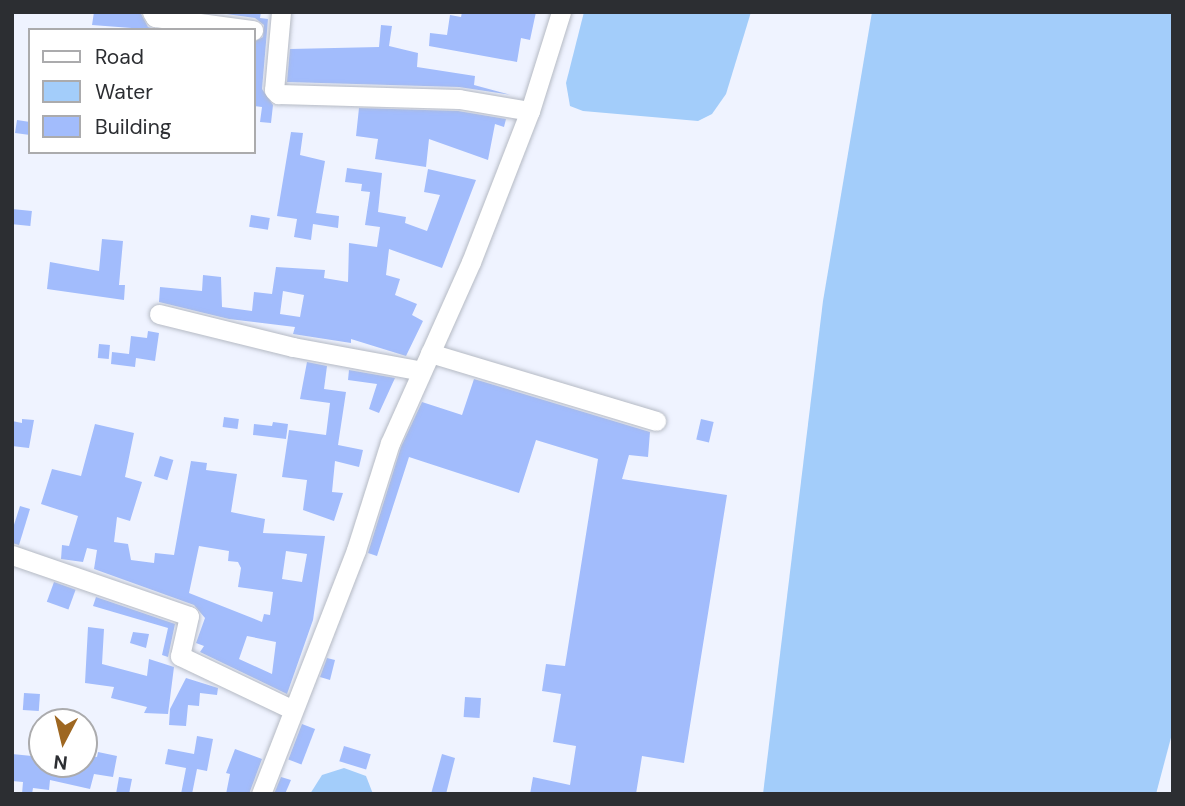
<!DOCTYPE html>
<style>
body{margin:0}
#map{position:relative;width:1185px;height:806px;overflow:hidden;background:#eff3ff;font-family:"DM Sans",sans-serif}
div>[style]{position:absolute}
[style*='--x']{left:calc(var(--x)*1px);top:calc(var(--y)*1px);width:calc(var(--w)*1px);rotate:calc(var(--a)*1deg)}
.water>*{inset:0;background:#a3cdfa}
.building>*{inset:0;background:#a2bcfc;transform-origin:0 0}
.roads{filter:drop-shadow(0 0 2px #b5bac4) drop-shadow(0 0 2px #b5bac4)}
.minor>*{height:19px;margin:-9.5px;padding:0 9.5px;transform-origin:9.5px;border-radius:9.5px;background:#fff}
span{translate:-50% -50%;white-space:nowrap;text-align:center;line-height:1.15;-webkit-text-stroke:5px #fff;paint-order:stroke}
.frame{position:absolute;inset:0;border:14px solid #2c2e32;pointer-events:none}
.legend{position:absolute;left:28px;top:28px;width:228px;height:126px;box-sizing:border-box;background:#fff;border:2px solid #ababad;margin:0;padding:9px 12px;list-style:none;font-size:21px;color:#2c2e32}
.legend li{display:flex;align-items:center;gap:14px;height:35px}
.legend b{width:35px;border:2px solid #ababad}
.north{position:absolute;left:28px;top:708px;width:70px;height:70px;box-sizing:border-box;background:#fff;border:2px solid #ababad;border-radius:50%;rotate:187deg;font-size:19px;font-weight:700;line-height:28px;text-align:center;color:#2c2e32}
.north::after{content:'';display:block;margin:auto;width:24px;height:32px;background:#9e6721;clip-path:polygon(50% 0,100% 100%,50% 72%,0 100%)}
</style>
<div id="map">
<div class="water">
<i style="clip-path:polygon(584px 12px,751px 12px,726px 94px,712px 114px,698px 121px,583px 111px,570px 106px,566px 83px)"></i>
<i style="clip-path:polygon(872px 12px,1173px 12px,1173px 730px,1156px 794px,763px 794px,823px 301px)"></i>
<i style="clip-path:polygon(344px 768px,366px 776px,373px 794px,310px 794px,322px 775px)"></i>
</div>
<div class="building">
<i style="clip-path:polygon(94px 12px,140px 12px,148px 27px,158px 30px,92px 25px)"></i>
<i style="clip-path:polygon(212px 12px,261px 12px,260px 18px,268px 19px,262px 89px,273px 105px,271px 123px,260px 122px,262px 107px,254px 106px,254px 42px,263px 37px,264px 25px,255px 18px)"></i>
<i style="clip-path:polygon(462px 12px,536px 12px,530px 40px,521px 38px,517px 62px,429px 46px,430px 33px,447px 35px,450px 15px,461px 17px)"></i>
<i style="clip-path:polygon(381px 25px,392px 26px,389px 46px,418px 53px,417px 67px,475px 76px,474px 85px,511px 95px,459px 87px,287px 82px,290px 49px,379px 47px)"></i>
<i style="clip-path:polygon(359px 108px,458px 111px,506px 119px,504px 127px,495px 124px,488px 160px,429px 139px,426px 167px,375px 159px,378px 139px,356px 136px)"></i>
<i style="clip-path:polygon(17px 120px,30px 122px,30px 135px,15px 133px)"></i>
<i style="clip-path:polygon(291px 132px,303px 133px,300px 155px,325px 161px,316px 213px,339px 216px,338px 228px,313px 224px,311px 240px,294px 237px,297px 219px,277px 216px)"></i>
<i style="clip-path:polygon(evenodd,347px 168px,382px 173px,378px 212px,406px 217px,405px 223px,427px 231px,440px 195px,424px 192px,428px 169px,476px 180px,442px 268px,389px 249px,386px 275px,400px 279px,395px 295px,417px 304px,412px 315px,423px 321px,406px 356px,351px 339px,351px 343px,293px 334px,295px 327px,229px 319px,159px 302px,160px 287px,202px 291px,203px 275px,221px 277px,222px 307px,252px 311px,254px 292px,272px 294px,276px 267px,325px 270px,324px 278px,348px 282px,349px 243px,377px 247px,380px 227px,365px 225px,370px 192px,361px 191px,362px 184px,345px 182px,347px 168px,283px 291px,304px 295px,300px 317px,280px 314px,283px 291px)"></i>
<i style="left:12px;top:209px;width:20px;height:15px;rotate:6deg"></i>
<i style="left:251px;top:215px;width:19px;height:12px;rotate:9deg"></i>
<i style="clip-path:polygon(102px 239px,123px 241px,119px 285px,125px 285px,124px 300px,47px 289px,50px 262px,99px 271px)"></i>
<i style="clip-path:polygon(148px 331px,159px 333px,155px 361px,136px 358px,135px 367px,111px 364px,112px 352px,129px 354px,131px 336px,147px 338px)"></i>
<i style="left:99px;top:344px;width:11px;height:14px;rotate:5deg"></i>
<i style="clip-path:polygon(307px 362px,327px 366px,324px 389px,346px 392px,338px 445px,363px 450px,359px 467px,335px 461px,332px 492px,343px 493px,334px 521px,303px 510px,307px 480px,282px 477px,289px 430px,326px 435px,330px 403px,300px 399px)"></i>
<i style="clip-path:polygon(349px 370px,395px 378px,379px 413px,369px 409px,377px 384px,348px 380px)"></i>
<i style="clip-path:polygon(474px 379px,650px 432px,648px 457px,629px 455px,622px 479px,727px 495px,684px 763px,642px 756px,636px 794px,530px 794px,533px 777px,570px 785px,576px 746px,553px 742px,561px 694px,542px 691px,546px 664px,565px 666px,598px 459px,536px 440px,519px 493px,409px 457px,377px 556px,368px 553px,401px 447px,422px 402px,462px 415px)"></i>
<i style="left:224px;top:417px;width:15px;height:10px;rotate:8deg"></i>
<i style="clip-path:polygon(22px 419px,34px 420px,29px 448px,12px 446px,12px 421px,22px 423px)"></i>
<i style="left:701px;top:419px;width:13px;height:21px;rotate:13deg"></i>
<i style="clip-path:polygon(273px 422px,288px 424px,286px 439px,253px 435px,254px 424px,272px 426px)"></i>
<i style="clip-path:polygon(evenodd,95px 424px,134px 433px,125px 477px,142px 482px,130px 521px,117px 517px,114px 542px,128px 544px,131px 560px,154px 563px,155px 553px,174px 555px,191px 461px,207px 463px,206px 470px,237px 474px,231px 512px,265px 519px,263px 533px,325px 536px,313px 620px,287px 694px,200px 652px,204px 646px,196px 643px,205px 618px,194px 605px,94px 569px,97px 550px,87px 548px,83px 562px,61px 559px,62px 545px,69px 546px,78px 516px,41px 504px,52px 469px,81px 476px,95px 424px,199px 546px,229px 551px,228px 561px,238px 562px,241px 568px,238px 587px,273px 592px,270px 615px,264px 614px,262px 622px,189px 593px,199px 546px,95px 424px,286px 551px,307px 554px,302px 582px,282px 579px,286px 551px,95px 424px,247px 636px,276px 642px,272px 674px,239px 659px,247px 636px)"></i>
<i style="left:160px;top:456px;width:14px;height:21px;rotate:17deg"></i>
<i style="clip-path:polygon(20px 506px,30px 509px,19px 545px,12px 543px,12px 531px)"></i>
<i style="left:54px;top:582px;width:23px;height:21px;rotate:20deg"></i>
<i style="clip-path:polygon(96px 597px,175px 624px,168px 657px,162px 655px,168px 628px,93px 606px)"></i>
<i style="clip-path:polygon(88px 627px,104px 629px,102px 664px,147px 676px,149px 659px,174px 667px,168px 714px,144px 713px,147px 707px,111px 698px,114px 687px,85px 683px)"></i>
<i style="clip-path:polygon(133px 632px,149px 634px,146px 648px,130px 643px)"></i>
<i style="clip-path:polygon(327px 658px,335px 660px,330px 680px,320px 677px)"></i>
<i style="clip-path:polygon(186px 678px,218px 688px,217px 695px,200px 693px,199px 706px,188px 705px,186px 726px,169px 725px,170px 709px)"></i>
<i style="left:24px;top:693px;width:16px;height:17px;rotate:4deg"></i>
<i style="left:465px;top:697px;width:16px;height:20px;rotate:4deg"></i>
<i style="left:302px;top:724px;width:14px;height:38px;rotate:21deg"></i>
<i style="clip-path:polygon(197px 736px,213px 739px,207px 771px,197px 769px,192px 794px,181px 794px,186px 768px,165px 764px,168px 749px,194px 754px)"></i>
<i style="left:344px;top:746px;width:28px;height:16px;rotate:17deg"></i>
<i style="clip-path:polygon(235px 749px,262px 759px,249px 794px,226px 794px,230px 774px,226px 773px)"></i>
<i style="clip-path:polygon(98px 752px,117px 756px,113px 777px,94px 774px,90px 789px,50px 780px,49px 790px,33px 788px,32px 794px,22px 794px,23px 782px,12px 781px,12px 754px,42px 757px,42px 764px,84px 764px,84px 755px,97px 757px)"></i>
<i style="clip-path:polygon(442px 754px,455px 758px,446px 794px,431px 794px)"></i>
<i style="clip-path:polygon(119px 777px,132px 779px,129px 794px,116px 794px)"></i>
<i style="clip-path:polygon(281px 777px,291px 780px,285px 794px,274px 794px)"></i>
</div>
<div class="roads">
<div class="minor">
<i style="--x:152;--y:12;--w:6;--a:59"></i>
<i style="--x:155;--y:17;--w:99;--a:7.6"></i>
<i style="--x:281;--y:12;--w:78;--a:95.1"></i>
<i style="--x:274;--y:90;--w:6;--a:45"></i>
<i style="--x:278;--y:94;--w:181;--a:1.6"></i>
<i style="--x:459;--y:99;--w:72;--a:9.6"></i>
<i style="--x:159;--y:314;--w:138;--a:13.8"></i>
<i style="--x:293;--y:347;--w:131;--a:10.5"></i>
<i style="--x:430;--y:353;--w:236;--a:16.7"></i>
<i style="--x:12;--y:555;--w:187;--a:19"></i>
<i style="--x:189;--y:616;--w:41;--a:102.7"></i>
<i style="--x:180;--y:656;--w:123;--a:25.5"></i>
<i style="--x:261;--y:794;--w:262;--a:-68.7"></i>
<i style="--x:356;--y:550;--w:112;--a:-72.4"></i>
<i style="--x:390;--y:443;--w:198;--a:-65.9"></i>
<i style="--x:471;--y:262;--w:162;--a:-68.7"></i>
<i style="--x:530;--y:111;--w:104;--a:-72.6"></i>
</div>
</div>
<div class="frame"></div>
<ul class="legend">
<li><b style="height:9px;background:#fff"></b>Road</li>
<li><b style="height:19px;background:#a3cdfa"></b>Water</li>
<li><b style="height:19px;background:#a2bcfc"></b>Building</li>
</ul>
<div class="north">N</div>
</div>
